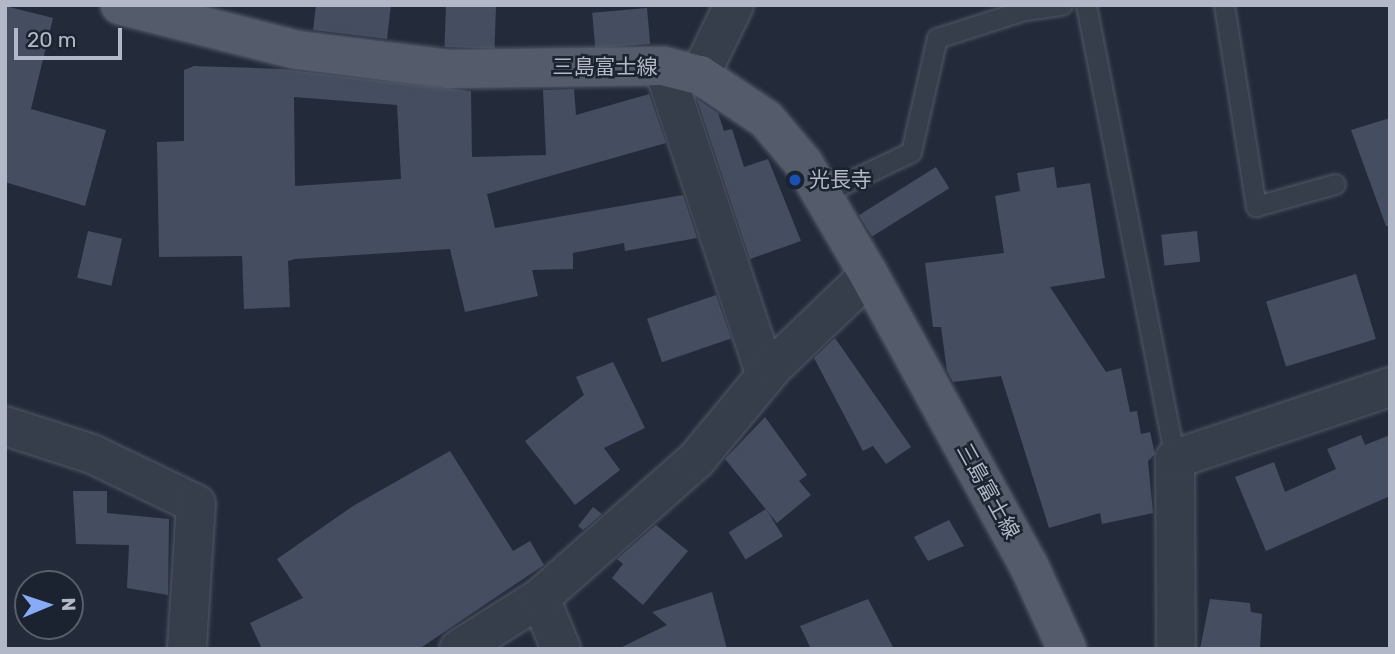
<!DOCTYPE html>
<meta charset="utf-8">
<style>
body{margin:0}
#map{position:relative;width:1395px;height:654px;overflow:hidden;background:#232b3b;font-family:Rubik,"Noto Sans JP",sans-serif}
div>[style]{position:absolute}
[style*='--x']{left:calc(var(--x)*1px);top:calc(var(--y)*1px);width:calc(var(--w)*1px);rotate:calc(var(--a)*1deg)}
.building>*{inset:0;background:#444e60;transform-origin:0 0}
.roads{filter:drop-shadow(0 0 2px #525866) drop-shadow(0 0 2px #525866)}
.lane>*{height:19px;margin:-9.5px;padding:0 9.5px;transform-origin:9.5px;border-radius:9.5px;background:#363e4b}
.street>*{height:38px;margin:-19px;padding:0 19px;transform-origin:19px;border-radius:19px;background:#363e4b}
.primary>*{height:38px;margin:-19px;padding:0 19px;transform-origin:19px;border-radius:19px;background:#545c6b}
.dots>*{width:19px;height:19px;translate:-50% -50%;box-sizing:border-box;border:4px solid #1c2330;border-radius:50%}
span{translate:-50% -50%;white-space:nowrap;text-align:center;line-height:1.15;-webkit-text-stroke:5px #1c2330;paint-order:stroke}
.street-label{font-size:21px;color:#b2b8c7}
.poi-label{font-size:21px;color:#b2b8c7}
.left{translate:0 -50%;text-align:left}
.frame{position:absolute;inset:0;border:7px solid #b2b8c7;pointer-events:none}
.north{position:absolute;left:14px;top:570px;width:70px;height:70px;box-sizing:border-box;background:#1c2330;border:2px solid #585f6c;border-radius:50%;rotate:88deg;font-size:19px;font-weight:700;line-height:28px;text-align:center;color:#b2b8c7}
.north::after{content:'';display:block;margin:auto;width:24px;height:32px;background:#87abf7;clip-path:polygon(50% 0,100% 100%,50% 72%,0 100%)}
.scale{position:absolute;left:14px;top:28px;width:108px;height:32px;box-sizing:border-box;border:4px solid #b2b8c7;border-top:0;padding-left:9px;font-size:21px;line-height:24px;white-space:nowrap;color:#b2b8c7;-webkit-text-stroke:5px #1c2330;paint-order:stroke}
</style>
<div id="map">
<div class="building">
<i style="clip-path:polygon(316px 5px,391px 5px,387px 39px,313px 30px)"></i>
<i style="left:446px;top:5px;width:50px;height:42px;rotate:2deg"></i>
<i style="clip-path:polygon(5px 6px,53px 18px,31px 109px,106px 130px,85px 206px,5px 182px)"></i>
<i style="left:647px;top:8px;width:36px;height:55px;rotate:85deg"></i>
<i style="clip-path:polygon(evenodd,194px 66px,282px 69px,471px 91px,472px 157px,546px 155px,543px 90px,574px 89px,576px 115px,649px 94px,666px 143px,487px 194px,495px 228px,683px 195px,697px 238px,625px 251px,624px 243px,573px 253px,573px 269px,532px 270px,538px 296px,465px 312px,450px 249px,295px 259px,288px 261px,290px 307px,244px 309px,242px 256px,159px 257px,157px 142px,184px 141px,184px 70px,194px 66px,294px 97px,397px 105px,401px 179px,295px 186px,294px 97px)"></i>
<i style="clip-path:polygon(697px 99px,718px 113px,724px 131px,732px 129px,744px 167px,768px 159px,801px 241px,750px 259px)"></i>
<i style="clip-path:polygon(1390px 118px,1390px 226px,1386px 226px,1351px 130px)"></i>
<i style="left:936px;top:167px;width:25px;height:91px;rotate:58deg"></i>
<i style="clip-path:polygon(1054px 167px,1057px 188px,1090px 183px,1105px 278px,1050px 287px,1106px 372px,1121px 368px,1130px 412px,1137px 411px,1141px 434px,1150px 432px,1155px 454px,1148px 461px,1153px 513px,1102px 524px,1100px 513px,1049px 528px,1001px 376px,953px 382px,947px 371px,941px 327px,933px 327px,925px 263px,1004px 253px,995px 196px,1020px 191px,1017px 173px)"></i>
<i style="left:88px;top:231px;width:35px;height:48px;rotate:13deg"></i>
<i style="left:1197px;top:231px;width:31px;height:36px;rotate:84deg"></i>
<i style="left:1356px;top:274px;width:68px;height:94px;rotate:73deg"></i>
<i style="left:716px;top:295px;width:46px;height:73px;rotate:71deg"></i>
<i style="clip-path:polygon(835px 338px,911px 447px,886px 464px,873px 446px,863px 451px,814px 358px)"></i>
<i style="clip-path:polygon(613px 362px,645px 428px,604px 448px,620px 470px,575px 505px,525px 441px,584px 395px,576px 377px)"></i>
<i style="clip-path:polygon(765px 417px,807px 475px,799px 481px,811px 495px,777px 523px,725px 459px)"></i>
<i style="clip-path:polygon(1361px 435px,1365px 445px,1390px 435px,1390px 496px,1266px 551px,1235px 477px,1274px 462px,1285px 492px,1336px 469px,1327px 449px)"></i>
<i style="clip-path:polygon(450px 451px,513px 551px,530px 541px,544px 565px,419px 649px,262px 649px,250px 623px,303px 598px,277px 559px,353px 506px)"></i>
<i style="clip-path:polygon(73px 491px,107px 491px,107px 513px,169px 519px,168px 595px,127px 588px,129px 545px,76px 544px)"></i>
<i style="clip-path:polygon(593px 507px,602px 514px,583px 530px,578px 526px)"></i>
<i style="left:766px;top:509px;width:32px;height:44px;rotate:58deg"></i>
<i style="clip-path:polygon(949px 520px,964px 546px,928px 561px,914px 537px)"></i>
<i style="clip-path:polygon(656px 525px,688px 551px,643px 605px,612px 578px,623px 564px,617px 559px)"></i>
<i style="clip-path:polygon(712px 592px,727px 649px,618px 649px,667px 625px,652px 612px)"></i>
<i style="clip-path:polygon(868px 599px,894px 649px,811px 649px,800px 626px)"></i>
<i style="clip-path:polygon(1210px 599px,1250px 603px,1251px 612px,1262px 614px,1260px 649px,1200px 649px)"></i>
</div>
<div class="roads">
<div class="lane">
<i style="--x:1086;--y:5;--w:463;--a:78.9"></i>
<i style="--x:1224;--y:5;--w:204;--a:81"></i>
<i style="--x:1256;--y:206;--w:82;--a:-15.6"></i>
<i style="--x:822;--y:194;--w:98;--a:-25.3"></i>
<i style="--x:911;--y:152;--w:117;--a:-77.2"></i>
<i style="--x:937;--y:38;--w:92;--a:-17.7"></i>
<i style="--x:1025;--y:10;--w:37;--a:-8"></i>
</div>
<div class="street">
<i style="--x:663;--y:66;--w:326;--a:71.6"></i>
<i style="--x:700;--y:75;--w:78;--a:-64.1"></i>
<i style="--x:5;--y:426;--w:91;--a:17.8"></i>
<i style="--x:92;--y:454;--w:115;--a:25.7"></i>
<i style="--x:196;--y:504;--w:145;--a:93.6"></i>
<i style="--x:540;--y:598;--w:55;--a:67.6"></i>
<i style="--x:459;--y:649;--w:96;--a:-32.2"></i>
<i style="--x:540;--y:598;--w:208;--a:-41.5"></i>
<i style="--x:696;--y:460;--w:121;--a:-50.4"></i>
<i style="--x:773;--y:367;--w:133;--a:-43.8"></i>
<i style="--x:1176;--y:649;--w:190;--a:-90.3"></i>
<i style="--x:1175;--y:459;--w:227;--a:-18.5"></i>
</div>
<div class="primary">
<i style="--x:120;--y:5;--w:183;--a:14.3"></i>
<i style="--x:297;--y:50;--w:151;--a:7.2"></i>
<i style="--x:447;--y:69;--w:216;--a:-0.8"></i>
<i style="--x:663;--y:66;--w:38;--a:14"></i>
<i style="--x:700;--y:75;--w:79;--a:33.7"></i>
<i style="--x:766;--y:119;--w:59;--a:49.8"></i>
<i style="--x:804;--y:164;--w:129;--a:59.6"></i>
<i style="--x:869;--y:275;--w:332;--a:61.2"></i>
<i style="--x:1029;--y:566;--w:91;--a:65.4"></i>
</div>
</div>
<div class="dots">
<i style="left:795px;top:180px;background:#1a4fb4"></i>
</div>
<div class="street-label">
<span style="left:605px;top:67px">三島富士線</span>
<span style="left:988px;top:491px;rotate:61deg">三島富士線</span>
</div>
<div class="poi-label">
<span class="left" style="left:809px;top:180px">光長寺</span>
</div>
<div class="frame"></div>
<div class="north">N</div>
<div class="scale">20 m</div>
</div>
